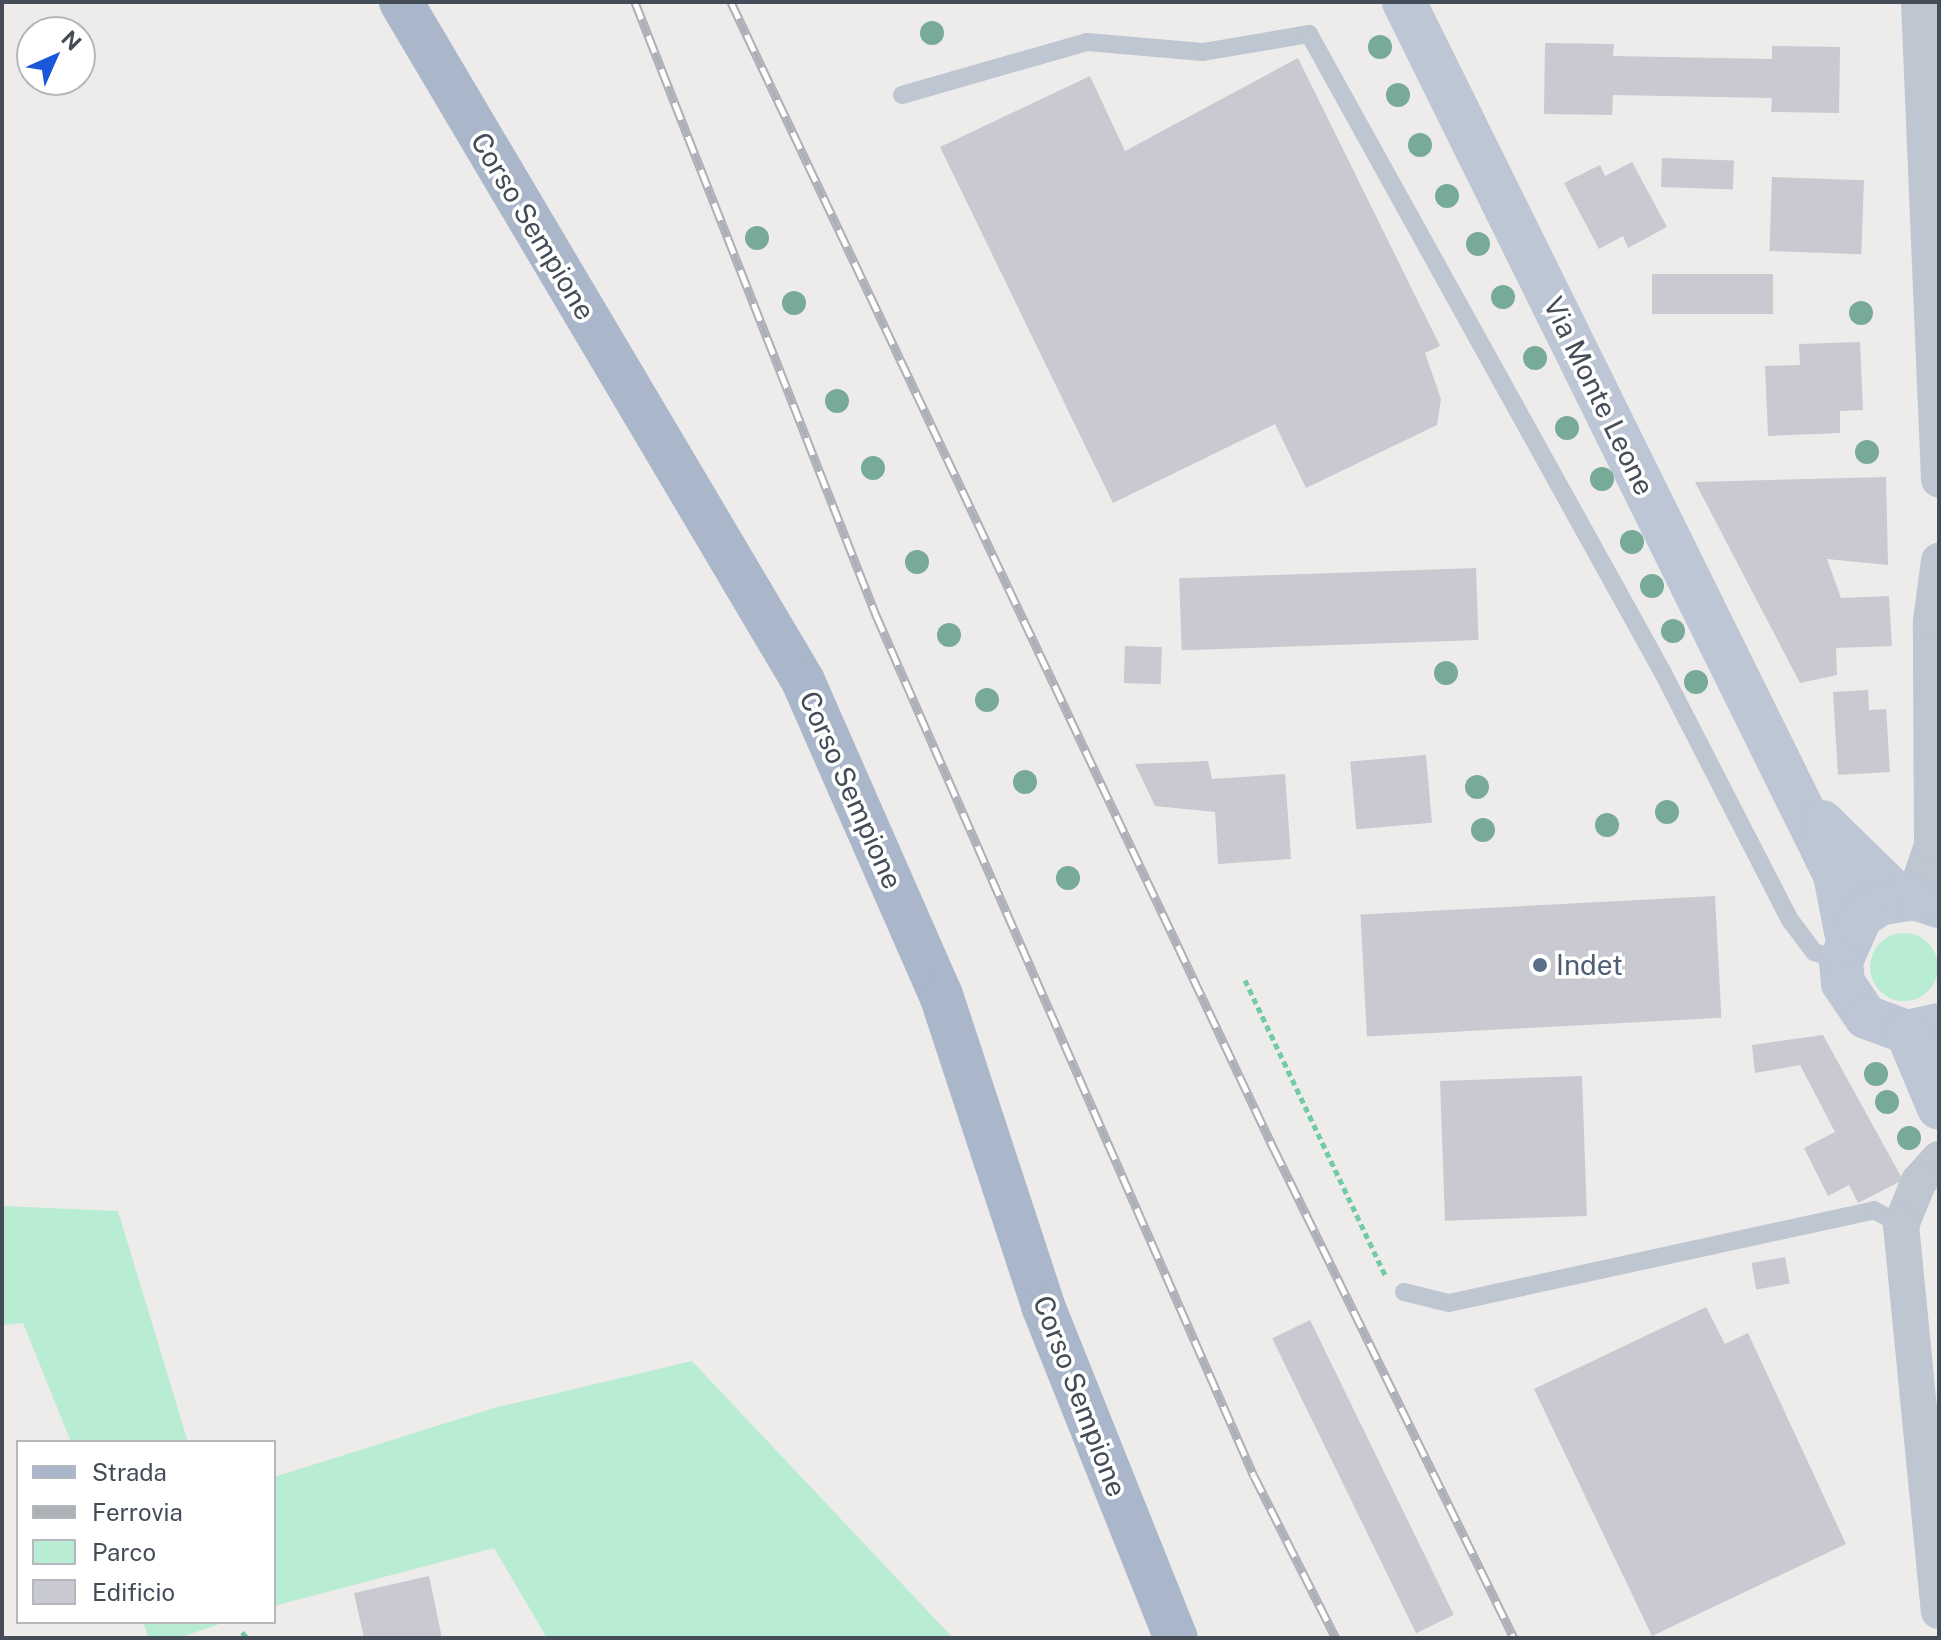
<!DOCTYPE html>
<style>
body{margin:0}
#map{position:relative;width:1941px;height:1640px;overflow:hidden;background:#eeebeb;font-family:"Public Sans",sans-serif}
div>[style]{position:absolute}
[style*='--x']{left:calc(var(--x)*1px);top:calc(var(--y)*1px);width:calc(var(--w)*1px);rotate:calc(var(--a)*1deg)}
.green>*{inset:0;background:#b8edd3}
.round{border-radius:50%}
.building>*{inset:0;background:#c8c9d1;transform-origin:0 0}
.path>*{height:5px;margin-top:-2.5px;transform-origin:0;background:repeating-linear-gradient(90deg,#71caa8 0 6px,transparent 0 10px)}
.lane>*{height:18px;margin:-9px;padding:0 9px;transform-origin:9px;border-radius:9px;background:#bec6d1}
.street>*{height:36px;margin:-18px;padding:0 18px;transform-origin:18px;border-radius:18px;background:#bec6d1}
.secondary>*{height:44px;margin:-22px;padding:0 22px;transform-origin:22px;border-radius:22px;background:#bdc6d5}
.primary>*{height:44px;margin:-22px;padding:0 22px;transform-origin:22px;border-radius:22px;background:#aab7cb}
.rail>*{height:9px;margin-top:-4.5px;transform-origin:0;background:repeating-linear-gradient(90deg,#fff 0 18px,#adb0b6 0 36px);box-sizing:border-box;border-block:2px solid #adb0b6}
.trees>*{width:24px;height:24px;margin:-12px;border-radius:50%;background:#78ab97}
.dots>*{width:22px;height:22px;translate:-50% -50%;box-sizing:border-box;border:4px solid #fff;border-radius:50%}
span{translate:-50% -50%;white-space:nowrap;text-align:center;line-height:1.15;-webkit-text-stroke:7px #fff;paint-order:stroke}
.street-label{font-size:28px;color:#444c58}
.service-label{font-size:28px;color:#4e5e75}
.left{translate:0 -50%;text-align:left}
.frame{position:absolute;inset:0;border:4px solid #444c58;pointer-events:none}
.legend{position:absolute;left:16px;top:1440px;width:260px;height:184px;box-sizing:border-box;background:#fff;border:2px solid #b4b7bc;margin:0;padding:10px 14px;list-style:none;font-size:24px;color:#444c58}
.legend li{display:flex;align-items:center;gap:16px;height:40px}
.legend b{width:40px;border:2px solid #b4b7bc}
.north{position:absolute;left:16px;top:16px;width:80px;height:80px;box-sizing:border-box;background:#fff;border:2px solid #b4b7bc;border-radius:50%;rotate:45deg;font-size:22px;font-weight:700;line-height:32px;text-align:center;color:#444c58}
.north::after{content:'';display:block;margin:auto;width:28px;height:36px;background:#1a58d9;clip-path:polygon(50% 0,100% 100%,50% 72%,0 100%)}
</style>
<div id="map">
<div class="green">
<i class="round" style="left:1870px;top:933px;width:68px;height:68px"></i>
<i style="clip-path:polygon(2px 1206px,118px 1211px,188px 1442px,71px 1442px,23px 1323px,2px 1325px)"></i>
<i style="clip-path:polygon(692px 1361px,953px 1638px,547px 1638px,494px 1548px,274px 1606px,274px 1477px,494px 1408px)"></i>
<i style="clip-path:polygon(143px 1622px,225px 1622px,179px 1638px,149px 1638px)"></i>
</div>
<div class="building">
<i style="clip-path:polygon(1545px 43px,1614px 44px,1613px 56px,1772px 59px,1772px 46px,1840px 47px,1839px 113px,1771px 112px,1772px 98px,1613px 95px,1612px 115px,1544px 114px)"></i>
<i style="clip-path:polygon(1298px 58px,1440px 346px,1425px 353px,1441px 399px,1437px 425px,1306px 488px,1275px 424px,1113px 503px,940px 147px,1090px 76px,1125px 151px)"></i>
<i style="left:1662px;top:158px;width:72px;height:29px;rotate:2deg"></i>
<i style="clip-path:polygon(1632px 162px,1667px 227px,1628px 248px,1623px 236px,1599px 249px,1564px 183px,1600px 165px,1605px 176px)"></i>
<i style="left:1772px;top:177px;width:92px;height:74px;rotate:2deg"></i>
<i style="left:1652px;top:274px;width:121px;height:40px"></i>
<i style="clip-path:polygon(1860px 342px,1863px 410px,1840px 411px,1840px 433px,1768px 436px,1765px 366px,1800px 365px,1799px 344px)"></i>
<i style="clip-path:polygon(1886px 477px,1888px 565px,1827px 559px,1841px 598px,1889px 596px,1892px 646px,1836px 648px,1837px 675px,1800px 683px,1695px 482px)"></i>
<i style="left:1476px;top:568px;width:72px;height:297px;rotate:88deg"></i>
<i style="left:1125px;top:646px;width:37px;height:37px;rotate:2deg"></i>
<i style="clip-path:polygon(1868px 690px,1869px 710px,1886px 709px,1890px 772px,1838px 775px,1833px 692px)"></i>
<i style="left:1426px;top:755px;width:68px;height:76px;rotate:85deg"></i>
<i style="clip-path:polygon(1208px 761px,1212px 779px,1285px 774px,1291px 859px,1218px 864px,1215px 812px,1155px 806px,1135px 764px)"></i>
<i style="left:1715px;top:896px;width:122px;height:355px;rotate:87deg"></i>
<i style="clip-path:polygon(1823px 1035px,1903px 1180px,1858px 1203px,1849px 1185px,1828px 1196px,1804px 1148px,1835px 1132px,1800px 1065px,1755px 1073px,1752px 1045px)"></i>
<i style="left:1582px;top:1076px;width:140px;height:142px;rotate:88deg"></i>
<i style="left:1785px;top:1257px;width:27px;height:34px;rotate:80deg"></i>
<i style="clip-path:polygon(1706px 1307px,1725px 1344px,1748px 1333px,1846px 1544px,1652px 1636px,1534px 1389px)"></i>
<i style="left:1310px;top:1320px;width:328px;height:42px;rotate:64deg"></i>
<i style="clip-path:polygon(429px 1576px,442px 1638px,364px 1638px,354px 1593px)"></i>
</div>
<div class="path">
<i style="--x:1245;--y:980;--w:327;--a:64.6"></i>
<i style="--x:242;--y:1632;--w:8;--a:50"></i>
</div>
<div class="lane">
<i style="--x:902;--y:95;--w:192;--a:-16"></i>
<i style="--x:1087;--y:42;--w:116;--a:4.9"></i>
<i style="--x:1203;--y:52;--w:108;--a:-9.6"></i>
<i style="--x:1309;--y:34;--w:731;--a:61.01"></i>
<i style="--x:1663;--y:673;--w:278;--a:62.8"></i>
<i style="--x:1790;--y:920;--w:40;--a:53"></i>
<i style="--x:1814;--y:952;--w:28;--a:18"></i>
<i style="--x:1404;--y:1292;--w:46;--a:13.7"></i>
<i style="--x:1449;--y:1303;--w:435;--a:-12.3"></i>
<i style="--x:1874;--y:1210;--w:31;--a:29"></i>
</div>
<div class="street">
<i style="--x:1919;--y:2;--w:478;--a:87.6"></i>
<i style="--x:1914;--y:898;--w:56;--a:-71.2"></i>
<i style="--x:1932;--y:845;--w:224;--a:-90.3"></i>
<i style="--x:1931;--y:621;--w:61;--a:-82.4"></i>
<i style="--x:1939;--y:1159;--w:30;--a:132"></i>
<i style="--x:1919;--y:1181;--w:48;--a:112.2"></i>
<i style="--x:1901;--y:1225;--w:388;--a:84.4"></i>
</div>
<div class="secondary">
<i style="--x:1404;--y:2;--w:974;--a:63.72"></i>
<i style="--x:1835;--y:875;--w:63;--a:79"></i>
<i style="--x:1822;--y:822;--w:109;--a:44.3"></i>
<i style="--x:1939;--y:906;--w:26;--a:-162"></i>
<i style="--x:1914;--y:898;--w:33;--a:171"></i>
<i style="--x:1881;--y:903;--w:24;--a:147"></i>
<i style="--x:1861;--y:916;--w:49;--a:114"></i>
<i style="--x:1841;--y:961;--w:22;--a:85"></i>
<i style="--x:1843;--y:983;--w:41;--a:55.9"></i>
<i style="--x:1866;--y:1017;--w:44;--a:20.1"></i>
<i style="--x:1907;--y:1032;--w:33;--a:-12"></i>
<i style="--x:1907;--y:1032;--w:82;--a:67.2"></i>
</div>
<div class="primary">
<i style="--x:401;--y:2;--w:789;--a:59.37"></i>
<i style="--x:803;--y:681;--w:343;--a:66.3"></i>
<i style="--x:941;--y:995;--w:327;--a:71.8"></i>
<i style="--x:1043;--y:1306;--w:358;--a:68.2"></i>
</div>
<div class="rail">
<i style="--x:635;--y:2;--w:659;--a:68.54"></i>
<i style="--x:876;--y:615;--w:940;--a:66.3"></i>
<i style="--x:1254;--y:1476;--w:182;--a:63.2"></i>
<i style="--x:731;--y:2;--w:1269;--a:64.67"></i>
<i style="--x:1274;--y:1149;--w:545;--a:63.86"></i>
</div>
<div class="trees">
<i style="left:932px;top:33px"></i>
<i style="left:1380px;top:47px"></i>
<i style="left:1398px;top:95px"></i>
<i style="left:1420px;top:145px"></i>
<i style="left:1447px;top:196px"></i>
<i style="left:757px;top:238px"></i>
<i style="left:1478px;top:244px"></i>
<i style="left:1503px;top:297px"></i>
<i style="left:794px;top:303px"></i>
<i style="left:1861px;top:313px"></i>
<i style="left:1535px;top:358px"></i>
<i style="left:837px;top:401px"></i>
<i style="left:1567px;top:428px"></i>
<i style="left:1867px;top:452px"></i>
<i style="left:873px;top:468px"></i>
<i style="left:1602px;top:479px"></i>
<i style="left:1632px;top:542px"></i>
<i style="left:917px;top:562px"></i>
<i style="left:1652px;top:586px"></i>
<i style="left:1673px;top:631px"></i>
<i style="left:949px;top:635px"></i>
<i style="left:1446px;top:673px"></i>
<i style="left:1696px;top:682px"></i>
<i style="left:987px;top:700px"></i>
<i style="left:1025px;top:782px"></i>
<i style="left:1477px;top:787px"></i>
<i style="left:1667px;top:812px"></i>
<i style="left:1607px;top:825px"></i>
<i style="left:1483px;top:830px"></i>
<i style="left:1068px;top:878px"></i>
<i style="left:1876px;top:1074px"></i>
<i style="left:1887px;top:1102px"></i>
<i style="left:1909px;top:1138px"></i>
</div>
<div class="dots">
<i style="left:1540px;top:965px;background:#5c6f8a"></i>
</div>
<div class="street-label">
<span style="left:533px;top:226px;rotate:59deg">Corso Sempione</span>
<span style="left:1599px;top:396px;rotate:64deg">Via Monte Leone</span>
<span style="left:851px;top:790px;rotate:66deg">Corso Sempione</span>
<span style="left:1080px;top:1396px;rotate:69deg">Corso Sempione</span>
</div>
<div class="service-label">
<span class="left" style="left:1556px;top:965px">Indet</span>
</div>
<div class="frame"></div>
<ul class="legend">
<li><b style="height:10px;background:#aab7cb"></b>Strada</li>
<li><b style="height:10px;background:#adb0b6"></b>Ferrovia</li>
<li><b style="height:22px;background:#b8edd3"></b>Parco</li>
<li><b style="height:22px;background:#c8c9d1"></b>Edificio</li>
</ul>
<div class="north">N</div>
</div>
